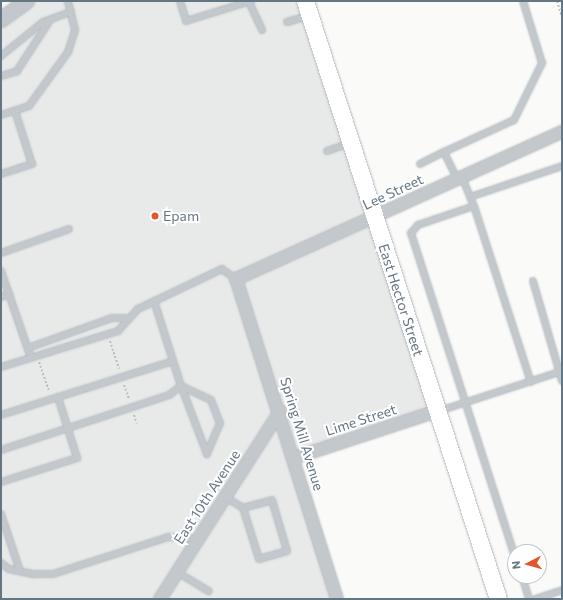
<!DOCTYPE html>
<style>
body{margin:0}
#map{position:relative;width:563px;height:600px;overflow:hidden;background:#fafaf8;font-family:Commissioner,sans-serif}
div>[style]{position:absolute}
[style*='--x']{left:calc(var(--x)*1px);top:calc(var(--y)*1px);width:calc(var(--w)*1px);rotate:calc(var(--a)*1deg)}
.built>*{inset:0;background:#e8e9e9}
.path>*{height:2px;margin-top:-1px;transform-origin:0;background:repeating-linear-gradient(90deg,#bbbfc2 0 2px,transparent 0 4px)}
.roads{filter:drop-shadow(0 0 1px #b3babf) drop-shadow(0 0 1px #b3babf)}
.service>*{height:6px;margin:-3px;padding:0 3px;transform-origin:3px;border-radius:3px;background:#c3c8cc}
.minor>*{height:12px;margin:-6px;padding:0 6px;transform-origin:6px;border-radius:6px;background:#c3c8cc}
.tertiary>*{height:15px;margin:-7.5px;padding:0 7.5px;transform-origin:7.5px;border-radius:7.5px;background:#c3c8cc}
.secondary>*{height:17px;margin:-8.5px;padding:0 8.5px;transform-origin:8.5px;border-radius:8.5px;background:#fff}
.dots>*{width:11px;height:11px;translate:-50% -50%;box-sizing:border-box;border:2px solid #fff;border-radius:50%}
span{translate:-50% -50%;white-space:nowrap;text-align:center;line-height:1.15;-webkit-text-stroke:4px #fff;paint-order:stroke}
.street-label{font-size:14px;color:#657683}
.poi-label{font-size:14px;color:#657683}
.left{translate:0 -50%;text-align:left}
.frame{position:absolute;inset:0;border:2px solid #657683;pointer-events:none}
.north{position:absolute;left:507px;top:544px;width:40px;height:40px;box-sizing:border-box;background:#fff;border:1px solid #c1c8cd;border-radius:50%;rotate:264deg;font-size:11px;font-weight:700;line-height:16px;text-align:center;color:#657683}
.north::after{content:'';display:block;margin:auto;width:14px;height:18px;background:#e4572e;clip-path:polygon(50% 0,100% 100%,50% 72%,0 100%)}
</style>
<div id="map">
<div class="built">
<i style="clip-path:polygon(26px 1px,305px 1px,437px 411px,294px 458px,338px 599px,1px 599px,1px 19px)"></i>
</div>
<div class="path">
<i style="--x:557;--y:1;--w:17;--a:73"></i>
<i style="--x:110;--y:341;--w:29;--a:72"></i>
<i style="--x:39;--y:362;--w:31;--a:71"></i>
<i style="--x:124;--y:385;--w:15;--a:70"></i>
<i style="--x:134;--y:415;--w:9;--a:72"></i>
</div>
<div class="roads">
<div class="service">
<i style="--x:180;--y:1;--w:21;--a:73"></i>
<i style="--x:186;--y:21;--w:68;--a:-17.1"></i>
<i style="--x:249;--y:2;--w:31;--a:65"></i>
<i style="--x:287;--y:22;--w:22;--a:-16"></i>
<i style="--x:1;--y:56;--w:54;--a:-39"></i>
<i style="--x:43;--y:22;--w:30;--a:-20"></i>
<i style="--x:1;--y:76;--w:17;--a:-17"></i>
<i style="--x:17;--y:71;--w:61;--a:-57.1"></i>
<i style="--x:1;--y:115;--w:29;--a:-18"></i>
<i style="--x:29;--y:106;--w:67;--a:-54.2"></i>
<i style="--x:68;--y:52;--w:23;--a:-72"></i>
<i style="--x:75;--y:30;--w:30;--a:-104"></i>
<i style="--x:327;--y:151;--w:24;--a:-19"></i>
<i style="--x:444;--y:152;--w:77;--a:-24.6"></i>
<i style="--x:514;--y:120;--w:64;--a:-63.8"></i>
<i style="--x:542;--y:63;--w:65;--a:-107"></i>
<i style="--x:420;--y:164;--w:27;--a:-27"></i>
<i style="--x:444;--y:152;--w:30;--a:64"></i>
<i style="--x:1;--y:174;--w:33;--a:-18"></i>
<i style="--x:32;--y:164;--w:56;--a:-107.8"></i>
<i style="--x:462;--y:177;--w:31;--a:68"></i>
<i style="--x:474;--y:206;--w:59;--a:161.3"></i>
<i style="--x:418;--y:225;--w:11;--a:131"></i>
<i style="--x:411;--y:233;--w:339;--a:72.2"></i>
<i style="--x:470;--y:197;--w:97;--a:-18.6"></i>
<i style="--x:474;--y:206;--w:185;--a:72.1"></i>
<i style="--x:1;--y:253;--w:72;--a:-19.4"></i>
<i style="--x:1;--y:271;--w:92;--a:71"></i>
<i style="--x:533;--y:281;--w:104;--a:73.8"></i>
<i style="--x:1;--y:297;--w:9;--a:-21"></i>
<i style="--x:28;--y:348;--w:89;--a:-19.7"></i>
<i style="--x:112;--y:318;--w:15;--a:0"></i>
<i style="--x:1;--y:367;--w:122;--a:-17.1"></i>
<i style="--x:118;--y:331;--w:30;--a:-48"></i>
<i style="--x:138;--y:309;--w:93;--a:-25.5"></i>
<i style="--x:222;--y:269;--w:17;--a:36"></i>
<i style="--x:181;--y:386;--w:33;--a:25"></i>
<i style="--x:211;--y:400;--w:25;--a:69"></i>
<i style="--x:220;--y:423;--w:34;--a:113"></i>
<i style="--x:207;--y:454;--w:73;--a:-110.9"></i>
<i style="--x:439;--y:411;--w:126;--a:-18"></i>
<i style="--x:1;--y:415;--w:180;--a:-17.4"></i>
<i style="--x:1;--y:450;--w:177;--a:-18.1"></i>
<i style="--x:169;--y:395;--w:15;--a:-37"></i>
<i style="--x:181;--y:386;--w:89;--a:-107.6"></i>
<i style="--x:1;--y:482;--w:80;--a:-17.5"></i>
<i style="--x:77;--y:458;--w:64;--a:-107.3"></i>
<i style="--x:225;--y:497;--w:21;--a:31"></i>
<i style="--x:243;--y:508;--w:30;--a:-15"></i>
<i style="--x:272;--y:500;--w:53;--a:73.6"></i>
<i style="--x:287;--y:551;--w:29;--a:164"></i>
<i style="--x:259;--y:559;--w:53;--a:-107.4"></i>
<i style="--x:1;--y:514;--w:60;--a:71.6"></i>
<i style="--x:1;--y:563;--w:10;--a:37"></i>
<i style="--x:9;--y:569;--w:25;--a:12"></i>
<i style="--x:33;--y:574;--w:20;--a:0"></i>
<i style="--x:53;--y:574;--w:121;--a:-17.8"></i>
<i style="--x:168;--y:537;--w:30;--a:4"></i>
<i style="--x:177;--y:572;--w:37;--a:31"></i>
<i style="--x:522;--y:576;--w:24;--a:73"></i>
<i style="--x:535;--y:599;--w:28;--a:-18"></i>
</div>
<div class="minor">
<i style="--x:294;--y:458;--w:151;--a:-18.2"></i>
<i style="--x:160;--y:599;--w:223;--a:-57.4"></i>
<i style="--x:337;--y:599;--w:336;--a:-107.5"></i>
<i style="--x:236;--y:279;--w:358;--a:-24.3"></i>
</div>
<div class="tertiary">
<i style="--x:1;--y:19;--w:31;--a:-36"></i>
</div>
<div class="secondary">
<i style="--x:305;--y:1;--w:628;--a:72.11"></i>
</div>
</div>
<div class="dots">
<i style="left:155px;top:216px;background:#e4572e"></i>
</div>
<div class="street-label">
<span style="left:393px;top:192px;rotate:-25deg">Lee Street</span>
<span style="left:401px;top:300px;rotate:72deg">East Hector Street</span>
<span style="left:361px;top:420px;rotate:-18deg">Lime Street</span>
<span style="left:302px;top:434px;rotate:73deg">Spring Mill Avenue</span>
<span style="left:207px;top:497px;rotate:-57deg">East 10th Avenue</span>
</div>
<div class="poi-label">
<span class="left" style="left:163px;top:216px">Epam</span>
</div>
<div class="frame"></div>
<div class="north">N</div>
</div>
